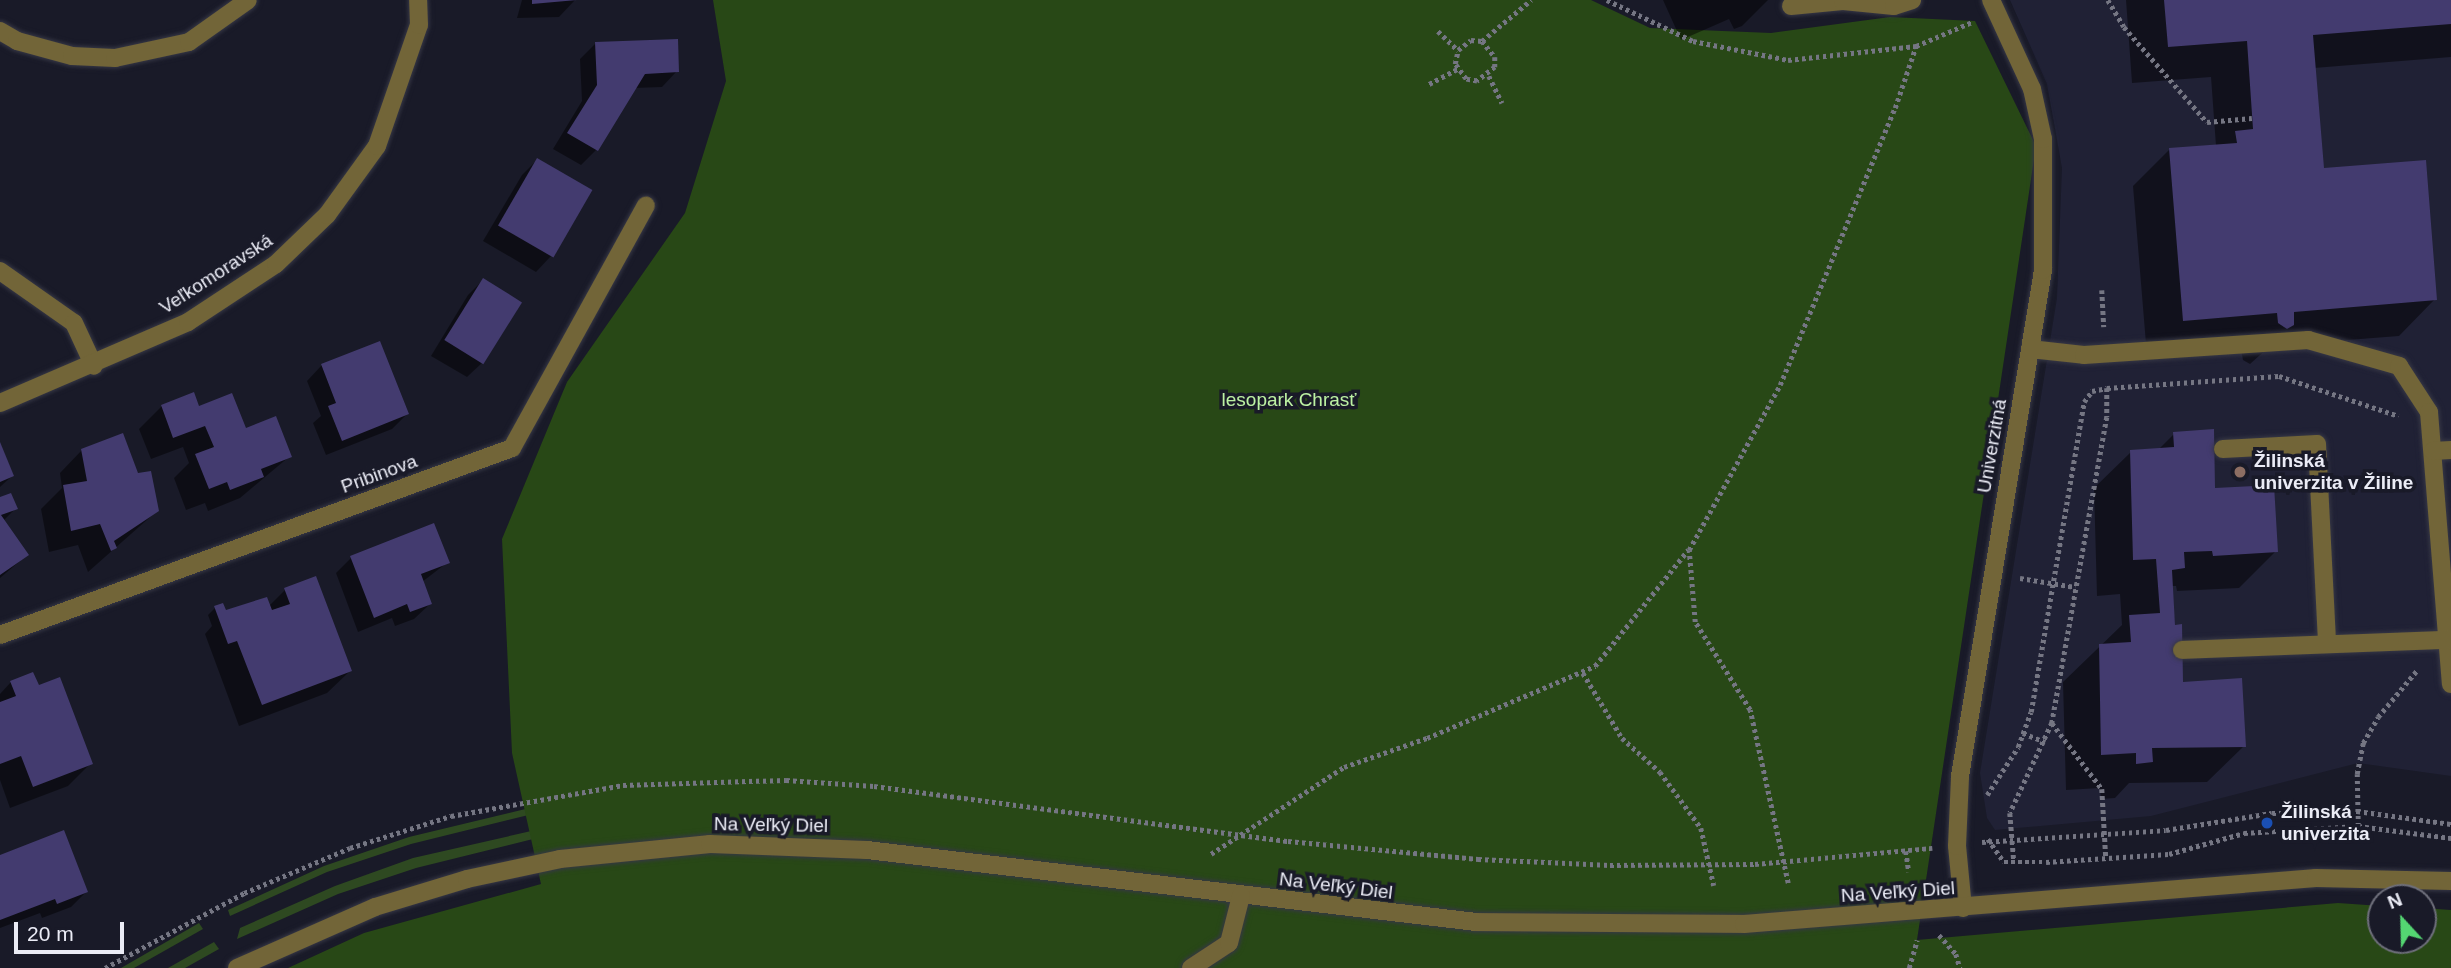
<!DOCTYPE html>
<meta charset="utf-8">
<style>
body{margin:0}
#map{position:relative;width:2451px;height:968px;overflow:hidden;background:#191a28;font-family:Helvetica,sans-serif}
div>[style]{position:absolute}
[style*='--x']{left:calc(var(--x)*1px);top:calc(var(--y)*1px);width:calc(var(--w)*1px);rotate:calc(var(--a)*1deg)}
.built>*{inset:0;background:#202135}
.green>*{inset:0;background:#2e4921}
.forest>*{inset:0;background:#284816}
.shadow>*{inset:0;background:#0007}
.building>*{inset:0;background:#433b6f;transform-origin:0 0}
.path>*{height:4.5px;margin-top:-2.25px;transform-origin:0;background:repeating-linear-gradient(90deg,#757683 0 3.5px,transparent 0 7px)}
.roads{filter:drop-shadow(0 0 2px #363745) drop-shadow(0 0 2px #363745)}
.lane>*{height:18px;margin:-9px;padding:0 9px;transform-origin:9px;border-radius:9px;background:#726538}
.street>*{height:18px;margin:-9px;padding:0 9px;transform-origin:9px;border-radius:9px;background:#726538}
.dots>*{width:19px;height:19px;translate:-50% -50%;box-sizing:border-box;border:4px solid #191a28;border-radius:50%}
span{translate:-50% -50%;white-space:nowrap;text-align:center;line-height:1.15;-webkit-text-stroke:7px #191a28;paint-order:stroke}
.street-label{font-size:19px;color:#ebecf6}
.park-label{font-size:19px;color:#bcf1a3}
.poi-label{font-size:19px;color:#ebecf6;font-weight:700}
.left{translate:0 -50%;text-align:left}
.north{position:absolute;left:2367px;top:884px;width:70px;height:70px;box-sizing:border-box;background:#191a28;border:2px solid #6d6e7a;border-radius:50%;rotate:338deg;font-size:19px;font-weight:700;line-height:28px;text-align:center;color:#ebecf6}
.north::after{content:'';display:block;margin:auto;width:24px;height:32px;background:#54d672;clip-path:polygon(50% 0,100% 100%,50% 72%,0 100%)}
.scale{position:absolute;left:14px;top:922px;width:110px;height:32px;box-sizing:border-box;border:4px solid #ebecf6;border-top:0;padding-left:9px;font-size:21px;line-height:24px;white-space:nowrap;color:#ebecf6;-webkit-text-stroke:5px #191a28;paint-order:stroke}
</style>
<div id="map">
<div class="built">
<i style="clip-path:polygon(2010px 0,2451px 0,2451px 776px,2358px 763px,2151px 816px,1995px 830px,1987px 818px,1980px 773px,2057px 298px,2062px 168px,2047px 84px)"></i>
</div>
<div class="green">
<i style="clip-path:polygon(546px 804px,549px 810px,411px 844px,327px 872px,230px 916px,228px 910px,324px 866px,409px 837px)"></i>
<i style="clip-path:polygon(549px 827px,549px 835px,416px 868px,338px 894px,237px 939px,240px 928px,335px 886px,413px 858px)"></i>
<i style="clip-path:polygon(199px 923px,203px 929px,134px 968px,121px 968px)"></i>
<i style="clip-path:polygon(214px 942px,219px 949px,185px 968px,168px 968px)"></i>
</div>
<div class="forest">
<i style="clip-path:polygon(713px 0,1591px 0,1650px 28px,1771px 33px,1890px 17px,1975px 21px,2036px 146px,1917px 940px,2338px 903px,2381px 906px,2381px 940px,2423px 940px,2423px 908px,2451px 910px,2451px 968px,288px 968px,364px 933px,541px 884px,512px 753px,502px 539px,567px 382px,685px 213px,726px 81px)"></i>
</div>
<div class="shadow">
<i style="clip-path:polygon(522px 0,575px 0,559px 17px,517px 18px)"></i>
<i style="clip-path:polygon(1663px 0,1768px 0,1742px 26px,1734px 29px,1729px 19px,1681px 40px)"></i>
<i style="clip-path:polygon(2126px 0,2451px 0,2451px 57px,2314px 68px,2322px 170px,2435px 299px,2399px 336px,2270px 346px,2250px 364px,2243px 360px,2241px 349px,2147px 356px,2133px 186px,2170px 149px,2216px 146px,2211px 77px,2132px 83px)"></i>
<i style="clip-path:polygon(595px 44px,677px 71px,662px 87px,634px 88px,596px 150px,581px 165px,553px 149px,582px 101px,580px 59px)"></i>
<i style="clip-path:polygon(537px 160px,551px 256px,536px 272px,483px 241px,522px 175px)"></i>
<i style="clip-path:polygon(483px 280px,520px 302px,483px 362px,467px 377px,431px 356px,468px 295px)"></i>
<i style="clip-path:polygon(322px 365px,407px 414px,392px 429px,326px 455px,313px 423px,321px 416px,307px 381px)"></i>
<i style="clip-path:polygon(162px 406px,198px 408px,290px 456px,240px 498px,208px 511px,205px 503px,186px 510px,174px 478px,189px 463px,183px 447px,151px 459px,139px 429px)"></i>
<i style="clip-path:polygon(2174px 434px,2214px 490px,2276px 551px,2239px 588px,2177px 591px,2176px 586px,2171px 586px,2181px 684px,2244px 746px,2207px 782px,2129px 783px,2115px 798px,2101px 799px,2100px 788px,2066px 790px,2063px 682px,2122px 625px,2120px 594px,2097px 596px,2094px 488px,2131px 452px,2158px 450px)"></i>
<i style="clip-path:polygon(0 446px,12px 476px,0 487px)"></i>
<i style="clip-path:polygon(82px 450px,137px 475px,157px 511px,88px 572px,78px 545px,49px 552px,41px 509px,62px 488px,60px 473px)"></i>
<i style="clip-path:polygon(0 497px,16px 508px,3px 521px,27px 555px,0 578px)"></i>
<i style="clip-path:polygon(351px 558px,448px 562px,422px 582px,430px 604px,414px 619px,395px 626px,392px 618px,358px 632px,336px 573px)"></i>
<i style="clip-path:polygon(285px 590px,350px 671px,327px 693px,239px 726px,205px 634px,212px 626px,208px 615px,215px 608px,225px 614px,269px 606px)"></i>
<i style="clip-path:polygon(11px 682px,38px 688px,91px 763px,68px 786px,10px 808px,0 780px,0 694px)"></i>
<i style="clip-path:polygon(0 857px,86px 892px,71px 907px,42px 918px,40px 913px,0 928px)"></i>
</div>
<div class="building">
<i style="clip-path:polygon(532px 0,577px 0,532px 4px)"></i>
<i style="clip-path:polygon(2164px 0,2451px 0,2451px 24px,2313px 35px,2324px 168px,2426px 160px,2437px 300px,2294px 312px,2294px 325px,2287px 329px,2278px 323px,2277px 313px,2183px 321px,2169px 148px,2237px 143px,2235px 131px,2253px 129px,2247px 41px,2168px 47px)"></i>
<i style="clip-path:polygon(678px 39px,679px 72px,645px 74px,598px 151px,567px 133px,597px 85px,595px 42px)"></i>
<i style="left:537px;top:158px;width:64px;height:78px;rotate:30deg"></i>
<i style="left:483px;top:278px;width:46px;height:73px;rotate:32deg"></i>
<i style="clip-path:polygon(380px 341px,409px 414px,342px 441px,328px 406px,336px 403px,321px 364px)"></i>
<i style="clip-path:polygon(194px 392px,199px 406px,232px 393px,246px 428px,276px 416px,292px 457px,261px 469px,264px 477px,230px 490px,227px 482px,209px 489px,195px 454px,214px 447px,205px 426px,173px 438px,161px 405px)"></i>
<i style="clip-path:polygon(2214px 429px,2215px 488px,2274px 485px,2278px 552px,2213px 556px,2212px 551px,2184px 552px,2185px 568px,2172px 570px,2175px 625px,2182px 624px,2183px 682px,2242px 678px,2246px 747px,2152px 748px,2153px 762px,2136px 764px,2136px 753px,2101px 755px,2099px 644px,2131px 642px,2129px 615px,2160px 613px,2156px 559px,2133px 560px,2130px 450px,2174px 447px,2173px 432px)"></i>
<i style="clip-path:polygon(123px 433px,138px 473px,151px 471px,159px 511px,114px 541px,117px 548px,111px 551px,100px 524px,71px 531px,63px 485px,87px 481px,81px 449px)"></i>
<i style="clip-path:polygon(0 442px,14px 476px,0 482px)"></i>
<i style="clip-path:polygon(11px 493px,18px 509px,1px 515px,29px 555px,0 575px,0 497px)"></i>
<i style="clip-path:polygon(434px 523px,450px 563px,421px 574px,432px 604px,410px 612px,407px 604px,374px 618px,350px 556px)"></i>
<i style="clip-path:polygon(316px 576px,352px 671px,262px 705px,237px 641px,228px 644px,214px 606px,223px 603px,226px 610px,267px 597px,272px 610px,290px 604px,284px 588px)"></i>
<i style="clip-path:polygon(33px 672px,39px 685px,60px 677px,93px 764px,33px 787px,21px 756px,0 764px,0 702px,16px 696px,10px 681px)"></i>
<i style="clip-path:polygon(64px 830px,88px 892px,57px 904px,55px 899px,0 920px,0 855px)"></i>
</div>
<div class="path">
<i style="--x:1607;--y:0;--w:95;--a:25.5"></i>
<i style="--x:1693;--y:41;--w:97;--a:11.3"></i>
<i style="--x:1788;--y:60;--w:129;--a:-6.2"></i>
<i style="--x:2108;--y:0;--w:31;--a:59"></i>
<i style="--x:2124;--y:27;--w:126;--a:48.9"></i>
<i style="--x:2207;--y:122;--w:45;--a:-5.1"></i>
<i style="--x:1438;--y:31;--w:28;--a:44"></i>
<i style="--x:1482;--y:41;--w:21;--a:51"></i>
<i style="--x:1495;--y:57;--w:10;--a:90"></i>
<i style="--x:1495;--y:67;--w:23;--a:142"></i>
<i style="--x:1477;--y:81;--w:11;--a:-170"></i>
<i style="--x:1466;--y:79;--w:19;--a:-126"></i>
<i style="--x:1455;--y:64;--w:14;--a:-78"></i>
<i style="--x:1458;--y:50;--w:16;--a:-38"></i>
<i style="--x:1471;--y:40;--w:11;--a:5"></i>
<i style="--x:1482;--y:41;--w:64;--a:-39.9"></i>
<i style="--x:1489;--y:76;--w:30;--a:64"></i>
<i style="--x:1429;--y:84;--w:32;--a:-28"></i>
<i style="--x:2102;--y:290;--w:37;--a:87"></i>
<i style="--x:2107;--y:388;--w:172;--a:-4"></i>
<i style="--x:2279;--y:376;--w:126;--a:18.4"></i>
<i style="--x:2020;--y:578;--w:56;--a:9.3"></i>
<i style="--x:1583;--y:673;--w:76;--a:59"></i>
<i style="--x:1622;--y:738;--w:51;--a:41.8"></i>
<i style="--x:1660;--y:772;--w:69;--a:53.8"></i>
<i style="--x:1701;--y:828;--w:59;--a:77.4"></i>
<i style="--x:2052;--y:723;--w:83;--a:52.9"></i>
<i style="--x:2102;--y:789;--w:69;--a:86.7"></i>
<i style="--x:2023;--y:733;--w:24;--a:22"></i>
<i style="--x:1987;--y:795;--w:57;--a:-57.1"></i>
<i style="--x:2018;--y:747;--w:37;--a:-70"></i>
<i style="--x:2031;--y:712;--w:314;--a:-80.3"></i>
<i style="--x:2084;--y:402;--w:14;--a:-54"></i>
<i style="--x:2092;--y:391;--w:15;--a:-11"></i>
<i style="--x:2107;--y:388;--w:29;--a:90"></i>
<i style="--x:2107;--y:417;--w:311;--a:100.2"></i>
<i style="--x:2052;--y:723;--w:99;--a:115"></i>
<i style="--x:2010;--y:813;--w:49;--a:85.3"></i>
<i style="--x:2358;--y:826;--w:52;--a:-91.1"></i>
<i style="--x:2357;--y:774;--w:32;--a:-79"></i>
<i style="--x:2363;--y:743;--w:30;--a:-60"></i>
<i style="--x:2378;--y:717;--w:62;--a:-50.2"></i>
<i style="--x:1988;--y:839;--w:28;--a:55"></i>
<i style="--x:2004;--y:862;--w:42;--a:0"></i>
<i style="--x:2046;--y:862;--w:123;--a:-3.7"></i>
<i style="--x:2169;--y:854;--w:78;--a:-15.6"></i>
<i style="--x:2244;--y:833;--w:114;--a:-3.5"></i>
<i style="--x:2358;--y:826;--w:94;--a:7.4"></i>
<i style="--x:1982;--y:842;--w:184;--a:-3.7"></i>
<i style="--x:2166;--y:830;--w:107;--a:-9.1"></i>
<i style="--x:2272;--y:813;--w:85;--a:-1.3"></i>
<i style="--x:2357;--y:811;--w:95;--a:7.9"></i>
<i style="--x:1906;--y:851;--w:21;--a:82"></i>
<i style="--x:1211;--y:854;--w:159;--a:-33.2"></i>
<i style="--x:1344;--y:767;--w:88;--a:-19.3"></i>
<i style="--x:1427;--y:738;--w:183;--a:-23.2"></i>
<i style="--x:1595;--y:666;--w:149;--a:-51.3"></i>
<i style="--x:1788;--y:883;--w:177;--a:-102.4"></i>
<i style="--x:1750;--y:710;--w:104;--a:-122"></i>
<i style="--x:1695;--y:622;--w:72;--a:-94.8"></i>
<i style="--x:1689;--y:550;--w:188;--a:-61.1"></i>
<i style="--x:1780;--y:385;--w:300;--a:-67.5"></i>
<i style="--x:1895;--y:108;--w:65;--a:-71.3"></i>
<i style="--x:1916;--y:46;--w:61;--a:-23.2"></i>
<i style="--x:1939;--y:935;--w:25;--a:48"></i>
<i style="--x:1956;--y:954;--w:15;--a:74"></i>
<i style="--x:105;--y:968;--w:158;--a:-28.3"></i>
<i style="--x:244;--y:893;--w:115;--a:-23"></i>
<i style="--x:350;--y:848;--w:106;--a:-17.6"></i>
<i style="--x:451;--y:816;--w:175;--a:-10.2"></i>
<i style="--x:623;--y:785;--w:163;--a:-1.8"></i>
<i style="--x:786;--y:780;--w:88;--a:3.9"></i>
<i style="--x:874;--y:786;--w:418;--a:7.6"></i>
<i style="--x:1288;--y:841;--w:191;--a:5.4"></i>
<i style="--x:1478;--y:859;--w:132;--a:2.6"></i>
<i style="--x:1610;--y:865;--w:145;--a:-0.4"></i>
<i style="--x:1755;--y:864;--w:178;--a:-5.2"></i>
<i style="--x:1909;--y:968;--w:29;--a:-74"></i>
</div>
<div class="roads">
<div class="lane">
<i style="--x:1791;--y:6;--w:52;--a:-5.5"></i>
<i style="--x:1843;--y:1;--w:51;--a:5.6"></i>
<i style="--x:1894;--y:6;--w:19;--a:-18"></i>
<i style="--x:2030;--y:349;--w:54;--a:6.3"></i>
<i style="--x:2084;--y:355;--w:225;--a:-3.8"></i>
<i style="--x:2308;--y:340;--w:95;--a:15.9"></i>
<i style="--x:2399;--y:366;--w:55;--a:56.9"></i>
<i style="--x:2429;--y:412;--w:273;--a:85.4"></i>
<i style="--x:2223;--y:449;--w:94;--a:-3"></i>
<i style="--x:2317;--y:444;--w:200;--a:87.1"></i>
<i style="--x:2433;--y:451;--w:18;--a:-3"></i>
<i style="--x:2182;--y:650;--w:264;--a:-2.2"></i>
</div>
<div class="street">
<i style="--x:0;--y:31;--w:20;--a:30"></i>
<i style="--x:17;--y:41;--w:57;--a:15.3"></i>
<i style="--x:72;--y:56;--w:43;--a:2.7"></i>
<i style="--x:115;--y:58;--w:76;--a:-12.2"></i>
<i style="--x:189;--y:42;--w:72;--a:-35.4"></i>
<i style="--x:0;--y:271;--w:90;--a:35.1"></i>
<i style="--x:74;--y:323;--w:47;--a:65.1"></i>
<i style="--x:0;--y:403;--w:205;--a:-23.3"></i>
<i style="--x:188;--y:322;--w:105;--a:-33.4"></i>
<i style="--x:276;--y:264;--w:71;--a:-43.9"></i>
<i style="--x:327;--y:215;--w:85;--a:-54.1"></i>
<i style="--x:377;--y:146;--w:128;--a:-70.9"></i>
<i style="--x:419;--y:25;--w:25;--a:-92"></i>
<i style="--x:0;--y:635;--w:545;--a:-20.06"></i>
<i style="--x:512;--y:448;--w:277;--a:-61.1"></i>
<i style="--x:1963;--y:908;--w:62;--a:-95.5"></i>
<i style="--x:1957;--y:846;--w:70;--a:-87.5"></i>
<i style="--x:1960;--y:776;--w:513;--a:-80.68"></i>
<i style="--x:2043;--y:270;--w:131;--a:-90"></i>
<i style="--x:2043;--y:139;--w:51;--a:-102.4"></i>
<i style="--x:2032;--y:89;--w:98;--a:-114.7"></i>
<i style="--x:237;--y:968;--w:151;--a:-23.8"></i>
<i style="--x:375;--y:907;--w:96;--a:-16.9"></i>
<i style="--x:467;--y:879;--w:95;--a:-12.1"></i>
<i style="--x:560;--y:859;--w:151;--a:-5.7"></i>
<i style="--x:710;--y:844;--w:157;--a:2.2"></i>
<i style="--x:867;--y:850;--w:613;--a:6.74"></i>
<i style="--x:1476;--y:922;--w:268;--a:0.4"></i>
<i style="--x:1744;--y:924;--w:574;--a:-4.6"></i>
<i style="--x:2316;--y:878;--w:135;--a:1.3"></i>
<i style="--x:1191;--y:968;--w:45;--a:-33.3"></i>
<i style="--x:1229;--y:943;--w:49;--a:-75.7"></i>
</div>
</div>
<div class="dots">
<i style="left:2240px;top:472px;background:#8d6e63"></i>
<i style="left:2267px;top:823px;background:#1a4fb4"></i>
</div>
<div class="street-label">
<span style="left:216px;top:274px;rotate:-33deg">Veľkomoravská</span>
<span style="left:1992px;top:446px;rotate:-80deg">Univerzitná</span>
<span style="left:379px;top:474px;rotate:-20deg">Pribinova</span>
<span style="left:771px;top:825px;rotate:1deg">Na Veľký Diel</span>
<span style="left:1336px;top:886px;rotate:7deg">Na Veľký Diel</span>
<span style="left:1898px;top:892px;rotate:-4deg">Na Veľký Diel</span>
</div>
<div class="park-label">
<span style="left:1289px;top:400px">lesopark Chrasť</span>
</div>
<div class="poi-label">
<span class="left" style="left:2254px;top:472px">Žilinská<br>univerzita v Žiline</span>
<span class="left" style="left:2281px;top:823px">Žilinská<br>univerzita</span>
</div>
<div class="north">N</div>
<div class="scale">20 m</div>
</div>
